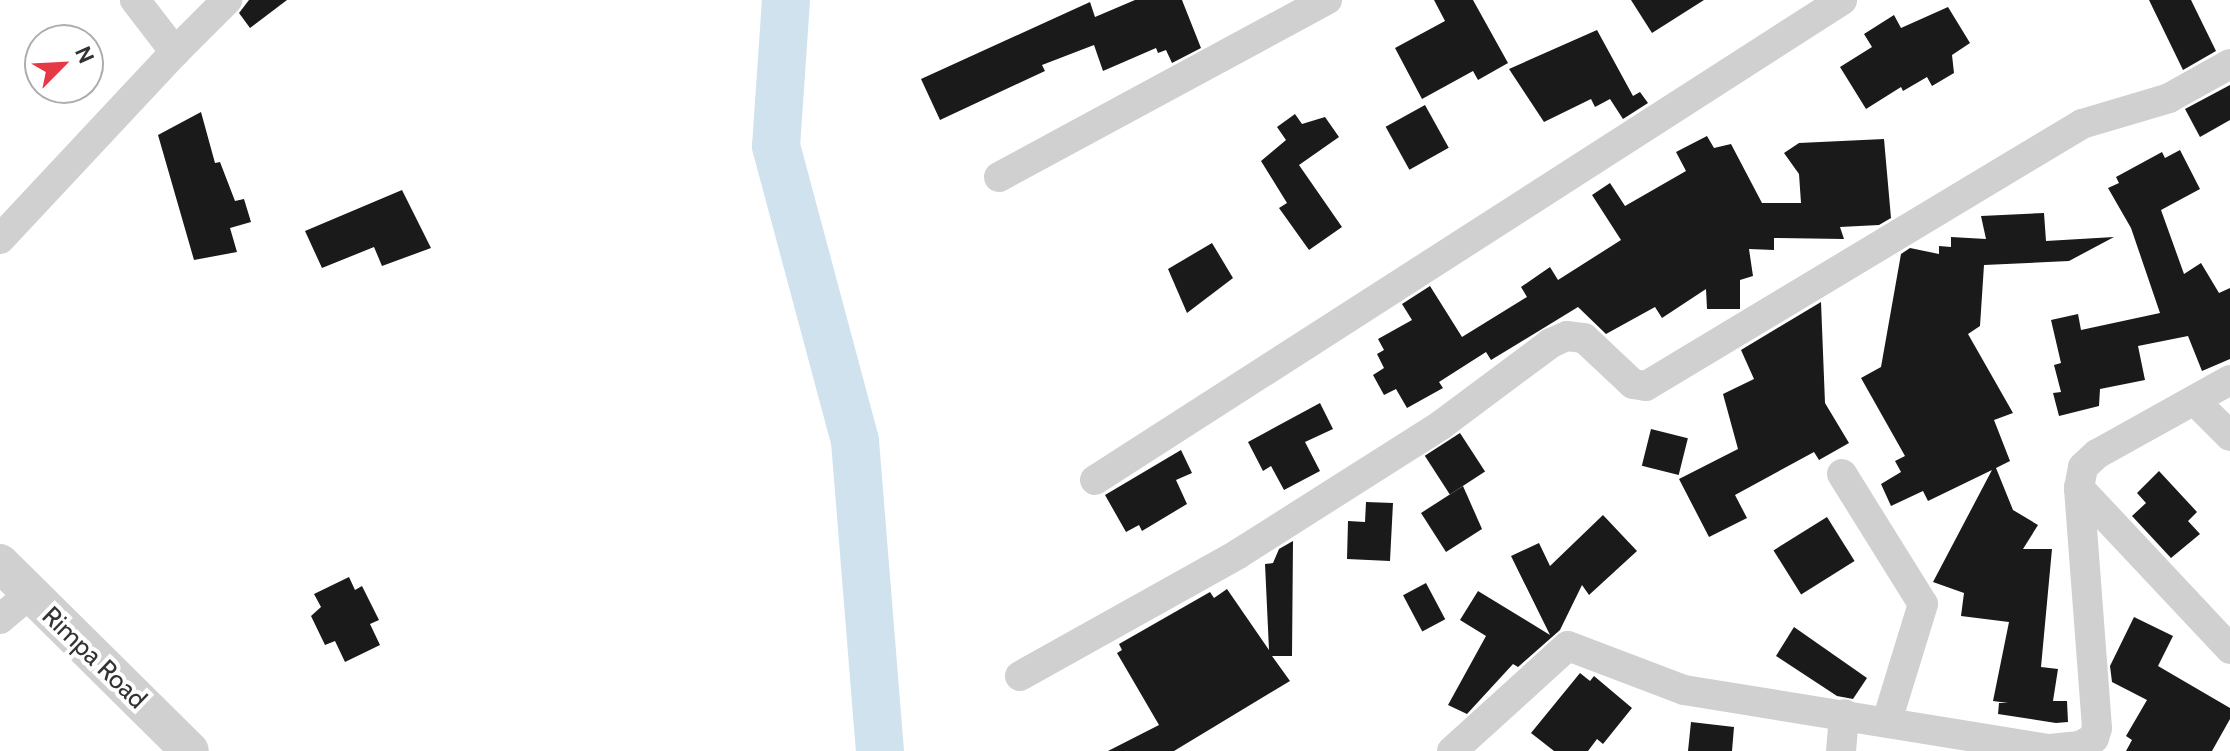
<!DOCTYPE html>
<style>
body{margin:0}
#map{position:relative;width:2230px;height:751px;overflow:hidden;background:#fff;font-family:Cabin,sans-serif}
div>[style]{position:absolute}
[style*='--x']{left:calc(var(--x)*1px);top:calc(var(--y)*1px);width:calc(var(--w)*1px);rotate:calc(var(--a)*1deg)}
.river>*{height:48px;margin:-24px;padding:0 24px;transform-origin:24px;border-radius:24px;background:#cfe2ee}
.building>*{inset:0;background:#1a1a1a;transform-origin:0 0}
.minor>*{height:30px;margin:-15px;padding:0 15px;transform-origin:15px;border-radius:15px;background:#d0d0d0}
.tertiary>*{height:38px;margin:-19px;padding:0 19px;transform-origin:19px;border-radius:19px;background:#d0d0d0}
span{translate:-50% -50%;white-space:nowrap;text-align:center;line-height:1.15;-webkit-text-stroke:8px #fff;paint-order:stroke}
.street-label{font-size:26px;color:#333}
.north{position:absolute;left:24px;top:24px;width:80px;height:80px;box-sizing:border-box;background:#fff;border:2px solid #adadad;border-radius:50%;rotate:66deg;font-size:22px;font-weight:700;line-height:32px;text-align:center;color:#333}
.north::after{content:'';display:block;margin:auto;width:28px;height:36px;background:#e63946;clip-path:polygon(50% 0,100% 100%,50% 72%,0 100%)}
</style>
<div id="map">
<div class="river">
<i style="--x:786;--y:0;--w:146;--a:93.9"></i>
<i style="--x:776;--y:146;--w:305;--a:75"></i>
<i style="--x:855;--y:441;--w:311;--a:85.4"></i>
</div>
<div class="building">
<i style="clip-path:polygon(249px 0,287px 0,250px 28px,239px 13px)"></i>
<i style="clip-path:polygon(1135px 0,1182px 0,1201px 48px,1172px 63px,1166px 50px,1158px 53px,1156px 48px,1103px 71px,1094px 45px,1042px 65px,1045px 71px,940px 120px,921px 79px,1090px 2px,1095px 17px)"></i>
<i style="clip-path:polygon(1434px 0,1473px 0,1508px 63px,1478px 80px,1473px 71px,1422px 99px,1395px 48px,1445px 21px)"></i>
<i style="clip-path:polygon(1631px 0,1704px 0,1652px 33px)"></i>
<i style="clip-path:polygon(2149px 0,2191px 0,2216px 51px,2183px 70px)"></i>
<i style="clip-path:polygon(1948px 7px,1970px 43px,1952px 55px,1954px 73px,1932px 86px,1927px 77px,1903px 91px,1901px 87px,1866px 109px,1840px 67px,1872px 47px,1864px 34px,1894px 15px,1901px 28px)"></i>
<i style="clip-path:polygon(1597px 30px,1633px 96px,1640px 92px,1648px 103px,1623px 119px,1610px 99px,1595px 107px,1591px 99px,1544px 122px,1509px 69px)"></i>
<i style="clip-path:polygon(2230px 85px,2230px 120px,2200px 137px,2185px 109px)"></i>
<i style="left:1425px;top:105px;width:49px;height:45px;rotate:61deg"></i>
<i style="clip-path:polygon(201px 112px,215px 163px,220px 162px,235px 201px,244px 199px,251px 222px,230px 228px,237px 252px,194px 260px,158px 135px)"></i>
<i style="clip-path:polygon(1295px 114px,1302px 124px,1325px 117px,1339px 137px,1299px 165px,1342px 227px,1309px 250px,1279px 208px,1287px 203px,1261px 161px,1286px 140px,1277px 127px)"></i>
<i style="clip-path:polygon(1707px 136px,1714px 148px,1731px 144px,1762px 203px,1801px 203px,1799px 174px,1784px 153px,1799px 143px,1884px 139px,1891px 218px,1879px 225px,1840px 227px,1844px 239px,1774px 238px,1774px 250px,1749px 249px,1753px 276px,1740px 280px,1740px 309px,1707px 309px,1706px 289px,1662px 318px,1655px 307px,1606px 334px,1578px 307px,1491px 360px,1486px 352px,1439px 382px,1443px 388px,1407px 408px,1396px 389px,1384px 395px,1373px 375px,1384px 368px,1377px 354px,1384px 350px,1378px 339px,1412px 320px,1402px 304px,1430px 286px,1462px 337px,1527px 297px,1521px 287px,1550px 267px,1558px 280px,1621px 240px,1592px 195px,1610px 183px,1625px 206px,1686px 171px,1676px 152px)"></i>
<i style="clip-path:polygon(2180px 150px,2200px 189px,2161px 210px,2184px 274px,2201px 263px,2219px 293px,2230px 288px,2230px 359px,2202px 371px,2188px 336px,2138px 346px,2145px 380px,2100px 389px,2099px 406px,2059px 416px,2053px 393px,2061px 392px,2054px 365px,2061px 363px,2051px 320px,2078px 314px,2081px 330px,2160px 313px,2131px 228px,2108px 188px,2119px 183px,2116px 177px,2162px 152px,2165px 158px)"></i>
<i style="clip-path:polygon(402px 190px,431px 248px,382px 266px,374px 247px,322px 268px,305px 231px)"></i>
<i style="clip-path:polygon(2044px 213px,2046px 241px,2114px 237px,2069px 261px,1984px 265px,1980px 326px,1968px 334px,2013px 413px,1994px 420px,2010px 461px,1996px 468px,2013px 510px,2038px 525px,2023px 549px,2052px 549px,2041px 667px,2058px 669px,2053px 701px,2067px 701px,2068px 722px,2056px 723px,1998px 714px,1999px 703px,2008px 703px,1993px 701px,2009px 622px,1961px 616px,1964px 593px,1933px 582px,1992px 470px,1928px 501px,1923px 491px,1891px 506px,1881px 484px,1901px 472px,1895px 461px,1905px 456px,1861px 378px,1881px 367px,1901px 254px,1910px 248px,1939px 254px,1939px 246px,1951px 247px,1951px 237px,1986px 239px,1981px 216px)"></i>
<i style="clip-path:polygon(1212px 243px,1233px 278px,1187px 313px,1168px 269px)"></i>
<i style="clip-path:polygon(1821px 302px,1825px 403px,1849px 443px,1819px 460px,1814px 452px,1735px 495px,1747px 518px,1709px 537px,1679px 479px,1738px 449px,1723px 394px,1754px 379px,1741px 350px)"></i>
<i style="clip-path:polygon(1320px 403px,1333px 429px,1305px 442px,1320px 471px,1284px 490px,1271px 466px,1263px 471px,1248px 442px)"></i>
<i style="left:1651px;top:429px;width:38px;height:38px;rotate:14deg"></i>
<i style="left:1460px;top:433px;width:46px;height:42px;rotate:57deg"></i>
<i style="clip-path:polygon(1181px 450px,1192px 473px,1176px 480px,1187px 504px,1142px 531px,1139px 525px,1126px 532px,1105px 495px)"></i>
<i style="clip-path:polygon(2159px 471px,2197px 512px,2188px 521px,2200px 534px,2171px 558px,2132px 516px,2146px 503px,2137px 493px)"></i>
<i style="clip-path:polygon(1463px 486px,1482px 529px,1446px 552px,1421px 513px)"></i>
<i style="clip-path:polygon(1366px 502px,1393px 503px,1390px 561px,1347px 559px,1348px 521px,1365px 522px)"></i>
<i style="clip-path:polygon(1603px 515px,1637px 551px,1589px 595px,1582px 585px,1560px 630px,1518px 667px,1513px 664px,1467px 714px,1448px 705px,1486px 636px,1460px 620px,1478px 591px,1550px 635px,1511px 556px,1539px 543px,1550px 566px)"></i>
<i style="left:1827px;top:517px;width:52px;height:63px;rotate:58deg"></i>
<i style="clip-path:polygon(1293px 541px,1292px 656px,1272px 656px,1290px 681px,1174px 751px,1108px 751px,1159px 725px,1117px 653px,1122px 650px,1119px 644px,1210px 592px,1214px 598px,1227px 589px,1269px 650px,1265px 564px,1273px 563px,1279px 549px)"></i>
<i style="clip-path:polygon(349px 577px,355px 590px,362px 586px,379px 620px,370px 624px,380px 645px,345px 662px,335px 641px,325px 645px,311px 616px,321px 607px,314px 594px)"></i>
<i style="left:1426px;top:583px;width:41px;height:26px;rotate:62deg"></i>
<i style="clip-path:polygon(2134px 617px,2173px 636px,2158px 666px,2230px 708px,2230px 719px,2212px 751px,2126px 751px,2132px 740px,2126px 736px,2147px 700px,2112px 682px,2110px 666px)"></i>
<i style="clip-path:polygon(1794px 627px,1867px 678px,1853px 699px,1837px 696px,1776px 656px)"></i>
<i style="clip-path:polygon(1580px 673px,1590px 681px,1594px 676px,1632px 708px,1603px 744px,1597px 739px,1588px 751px,1554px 751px,1531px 733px)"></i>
<i style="clip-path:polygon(1691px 722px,1734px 727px,1732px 751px,1688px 751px)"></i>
</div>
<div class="minor">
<i style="--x:175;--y:52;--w:74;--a:-45"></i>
<i style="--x:999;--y:177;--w:373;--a:-28.4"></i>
<i style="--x:0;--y:239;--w:256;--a:-46.9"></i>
<i style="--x:175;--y:52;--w:66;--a:-127.6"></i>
<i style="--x:2196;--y:402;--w:48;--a:45"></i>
<i style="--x:1842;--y:474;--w:153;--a:58.1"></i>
<i style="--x:1923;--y:604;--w:122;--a:107.1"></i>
<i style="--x:1095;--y:480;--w:888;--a:-32.72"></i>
<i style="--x:2079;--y:488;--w:221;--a:46.8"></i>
<i style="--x:0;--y:619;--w:38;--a:-40"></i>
<i style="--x:1020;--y:676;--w:250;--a:-29.2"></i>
<i style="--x:1238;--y:554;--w:241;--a:-32.4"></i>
<i style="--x:1441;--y:425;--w:137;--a:-36.7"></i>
<i style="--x:1551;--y:343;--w:17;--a:-24"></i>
<i style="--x:1567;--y:336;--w:17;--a:7"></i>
<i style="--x:1584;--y:338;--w:67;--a:43.2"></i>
<i style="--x:1633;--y:384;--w:13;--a:9"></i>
<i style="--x:1646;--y:386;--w:509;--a:-31"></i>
<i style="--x:2082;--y:124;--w:91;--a:-16.6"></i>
<i style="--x:2169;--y:98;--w:70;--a:-29.1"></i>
<i style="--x:1452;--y:751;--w:156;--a:-42.2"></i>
<i style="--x:1568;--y:646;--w:124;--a:20.8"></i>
<i style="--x:1684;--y:690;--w:371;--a:9.2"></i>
<i style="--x:2050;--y:749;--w:30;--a:-6"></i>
<i style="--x:2080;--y:746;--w:16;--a:-30"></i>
<i style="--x:2094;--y:738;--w:10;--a:-73"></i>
<i style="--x:2097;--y:728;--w:241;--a:-94.3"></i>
<i style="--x:2079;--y:488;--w:21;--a:-79"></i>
<i style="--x:2083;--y:467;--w:19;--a:-43"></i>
<i style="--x:2097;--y:454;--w:152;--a:-29.1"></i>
<i style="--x:1841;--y:751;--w:37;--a:-85"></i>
</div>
<div class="tertiary">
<i style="--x:0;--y:563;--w:267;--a:44.7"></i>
</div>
<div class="street-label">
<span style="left:94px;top:658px;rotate:44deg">Rimpa Road</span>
</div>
<div class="north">N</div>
</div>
